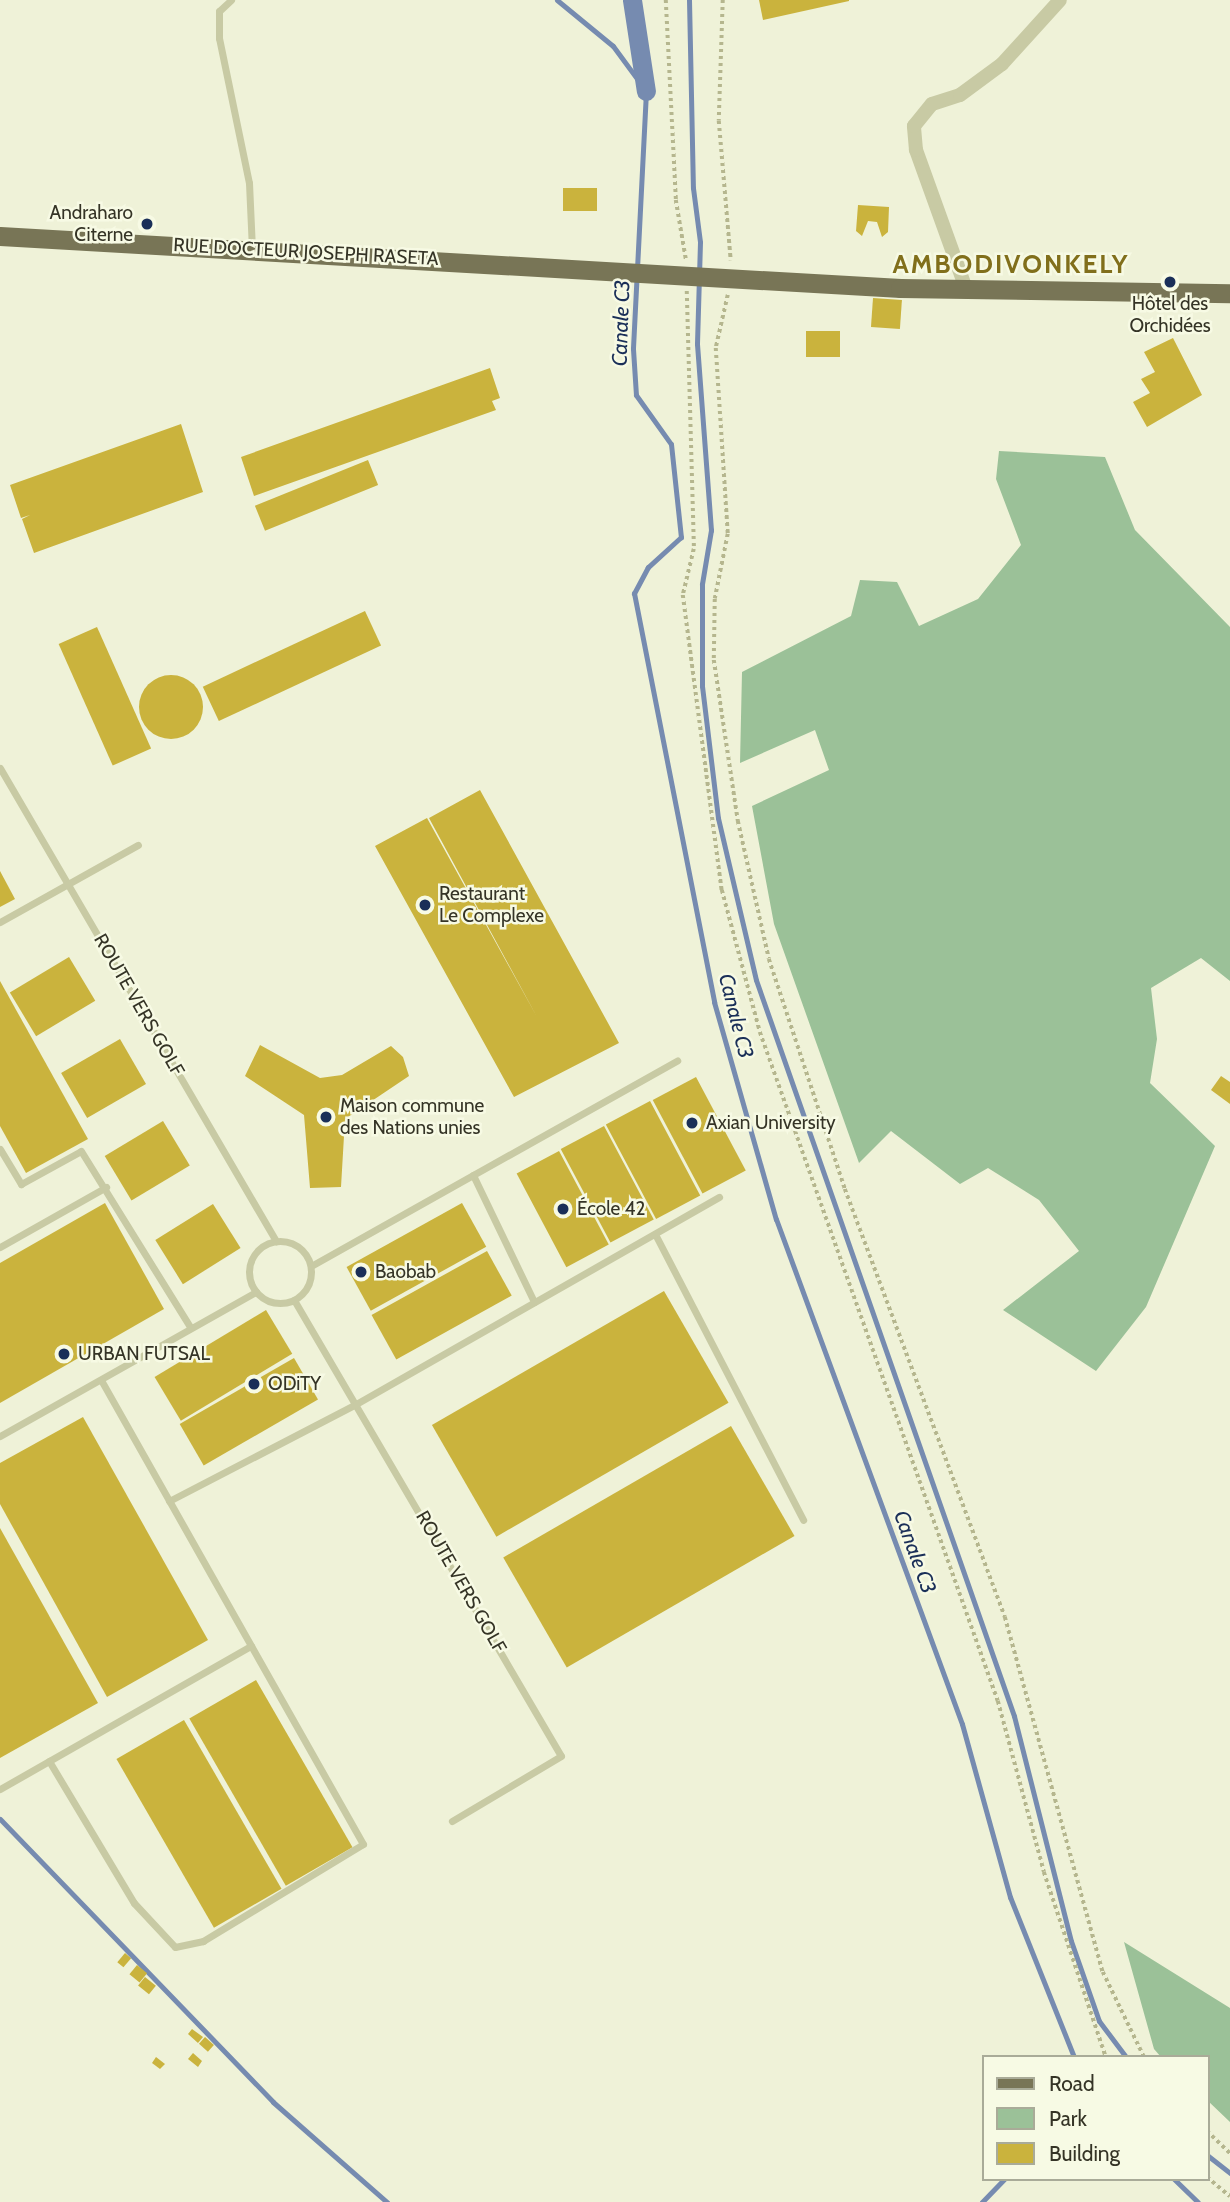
<!DOCTYPE html>
<meta charset="utf-8">
<style>
body{margin:0}
#map{position:relative;width:1230px;height:2202px;overflow:hidden;background:#eff2d8;font-family:Cabin,sans-serif}
div>[style]{position:absolute}
[style*='--x']{left:calc(var(--x)*1px);top:calc(var(--y)*1px);width:calc(var(--w)*1px);rotate:calc(var(--a)*1deg)}
.green>*{inset:0;background:#9bc198}
.stream>*{height:5px;margin:-2.5px;padding:0 2.5px;transform-origin:2.5px;border-radius:2.5px;background:#768bb0}
.canal>*{height:19px;margin:-9.5px;padding:0 9.5px;transform-origin:9.5px;border-radius:9.5px;background:#768bb0}
.building>*{inset:0;background:#cab33d;transform-origin:0 0}
.round{border-radius:50%}
.path>*{height:3.5px;margin-top:-1.75px;transform-origin:0;background:repeating-linear-gradient(90deg,#b5b68e 0 3.5px,transparent 0 7px)}
.service>*{height:7px;margin:-3.5px;padding:0 3.5px;transform-origin:3.5px;border-radius:3.5px;background:#c8caa4}
.service>.ring{margin:-3.5px;padding:0;box-sizing:content-box;background:none;border:7px solid #c8caa4;border-radius:50%}
.minor>*{height:14px;margin:-7px;padding:0 7px;transform-origin:7px;border-radius:7px;background:#c8caa4}
.primary>*{height:19px;margin:-9.5px;padding:0 9.5px;transform-origin:9.5px;border-radius:9.5px;background:#787556}
.dots>*{width:19px;height:19px;translate:-50% -50%;box-sizing:border-box;border:4px solid #f7fae4;border-radius:50%}
span{translate:-50% -50%;white-space:nowrap;text-align:center;line-height:1.15;-webkit-text-stroke:5px #f7fae4;paint-order:stroke}
.poi-label{font-size:19px;color:#353426}
.right{translate:-100% -50%;text-align:right}
.left{translate:0 -50%;text-align:left}
.street-label{font-size:19px;color:#353426}
.water-label{font-size:21px;color:#1a2f58;font-style:italic}
.district-label{font-size:26px;color:#816f1b;font-weight:700;letter-spacing:2px}
.legend{position:absolute;left:982px;top:2055px;width:228px;height:126px;box-sizing:border-box;background:#f7fae4;border:2px solid #a9ab98;margin:0;padding:9px 12px;list-style:none;font-size:21px;color:#353426}
.legend li{display:flex;align-items:center;gap:14px;height:35px}
.legend b{width:35px;border:2px solid #a9ab98}
</style>
<div id="map">
<div class="green">
<i style="clip-path:polygon(999px 451px,1105px 457px,1135px 530px,1230px 627px,1230px 981px,1201px 958px,1151px 988px,1157px 1039px,1150px 1083px,1215px 1146px,1146px 1307px,1096px 1371px,1003px 1310px,1079px 1251px,1039px 1200px,988px 1168px,960px 1184px,891px 1131px,859px 1163px,774px 924px,752px 806px,829px 770px,815px 730px,740px 763px,742px 672px,851px 616px,860px 580px,897px 582px,919px 626px,978px 599px,1021px 545px,996px 479px)"></i>
<i style="clip-path:polygon(1124px 1942px,1230px 2008px,1230px 2122px,1207px 2100px,1207px 2057px,1161px 2057px,1154px 2049px)"></i>
</div>
<div class="stream">
<i style="--x:557;--y:0;--w:72;--a:39.4"></i>
<i style="--x:613;--y:46;--w:56;--a:53.7"></i>
<i style="--x:646;--y:91;--w:258;--a:92.9"></i>
<i style="--x:633;--y:349;--w:46;--a:86.3"></i>
<i style="--x:636;--y:395;--w:60;--a:54.5"></i>
<i style="--x:671;--y:444;--w:94;--a:83.9"></i>
<i style="--x:681;--y:537;--w:45;--a:137.7"></i>
<i style="--x:648;--y:567;--w:30;--a:118"></i>
<i style="--x:634;--y:593;--w:417;--a:78.9"></i>
<i style="--x:714;--y:1002;--w:226;--a:74.1"></i>
<i style="--x:776;--y:1219;--w:538;--a:69.78"></i>
<i style="--x:962;--y:1724;--w:180;--a:74.5"></i>
<i style="--x:1010;--y:1897;--w:172;--a:68.2"></i>
<i style="--x:689;--y:0;--w:188;--a:88.8"></i>
<i style="--x:693;--y:188;--w:54;--a:82.6"></i>
<i style="--x:700;--y:242;--w:102;--a:91.7"></i>
<i style="--x:697;--y:344;--w:187;--a:85.7"></i>
<i style="--x:711;--y:530;--w:55;--a:99.5"></i>
<i style="--x:702;--y:584;--w:102;--a:90"></i>
<i style="--x:702;--y:686;--w:133;--a:83.1"></i>
<i style="--x:718;--y:818;--w:166;--a:76.8"></i>
<i style="--x:756;--y:980;--w:780;--a:70.68"></i>
<i style="--x:1014;--y:1716;--w:232;--a:75.8"></i>
<i style="--x:1071;--y:1941;--w:85;--a:70.7"></i>
<i style="--x:1099;--y:2021;--w:45;--a:53.1"></i>
<i style="--x:0;--y:1819;--w:393;--a:46"></i>
<i style="--x:273;--y:2102;--w:152;--a:41.3"></i>
<i style="--x:1207;--y:2155;--w:29;--a:38"></i>
<i style="--x:1174;--y:2179;--w:33;--a:44"></i>
<i style="--x:982;--y:2202;--w:32;--a:-46"></i>
</div>
<div class="canal">
<i style="--x:632;--y:0;--w:92;--a:81.3"></i>
</div>
<div class="building">
<i style="clip-path:polygon(759px 0,849px 0,849px 1px,763px 20px)"></i>
<i style="left:563px;top:188px;width:34px;height:23px"></i>
<i style="clip-path:polygon(858px 205px,889px 207px,888px 232px,882px 237px,877px 222px,868px 221px,862px 236px,856px 231px)"></i>
<i style="left:873px;top:298px;width:29px;height:29px;rotate:4deg"></i>
<i style="left:806px;top:331px;width:34px;height:26px"></i>
<i style="clip-path:polygon(1173px 338px,1202px 395px,1147px 427px,1133px 402px,1150px 393px,1141px 379px,1155px 372px,1144px 352px)"></i>
<i style="clip-path:polygon(490px 368px,500px 398px,492px 401px,496px 410px,254px 496px,241px 457px)"></i>
<i style="clip-path:polygon(181px 424px,203px 492px,34px 553px,22px 519px,30px 515px,21px 518px,10px 485px)"></i>
<i style="left:368px;top:460px;width:27px;height:122px;rotate:68deg"></i>
<i style="left:365px;top:611px;width:38px;height:179px;rotate:65deg"></i>
<i style="left:97px;top:627px;width:133px;height:42px;rotate:66deg"></i>
<i class="round" style="left:139px;top:675px;width:64px;height:64px"></i>
<i style="clip-path:polygon(480px 790px,619px 1043px,514px 1097px,375px 846px,427px 818px,537px 1017px,429px 818px)"></i>
<i style="clip-path:polygon(0 871px,15px 899px,0 907px)"></i>
<i style="left:69px;top:957px;width:51px;height:69px;rotate:59deg"></i>
<i style="clip-path:polygon(0 981px,88px 1139px,26px 1173px,0 1126px)"></i>
<i style="left:120px;top:1039px;width:52px;height:68px;rotate:60deg"></i>
<i style="clip-path:polygon(260px 1045px,320px 1078px,342px 1075px,391px 1046px,403px 1057px,409px 1076px,345px 1119px,341px 1187px,310px 1188px,304px 1115px,245px 1076px)"></i>
<i style="clip-path:polygon(1221px 1076px,1230px 1082px,1230px 1104px,1211px 1090px)"></i>
<i style="left:696px;top:1077px;width:106px;height:49px;rotate:62deg"></i>
<i style="left:650px;top:1101px;width:107px;height:50px;rotate:62deg"></i>
<i style="left:163px;top:1121px;width:52px;height:68px;rotate:59deg"></i>
<i style="left:604px;top:1126px;width:106px;height:49px;rotate:62deg"></i>
<i style="left:559px;top:1151px;width:106px;height:48px;rotate:62deg"></i>
<i style="clip-path:polygon(105px 1203px,164px 1309px,0 1403px,0 1263px)"></i>
<i style="left:462px;top:1203px;width:50px;height:132px;rotate:61deg"></i>
<i style="left:213px;top:1204px;width:52px;height:68px;rotate:58deg"></i>
<i style="left:487px;top:1251px;width:51px;height:132px;rotate:61deg"></i>
<i style="left:664px;top:1291px;width:129px;height:268px;rotate:60deg"></i>
<i style="left:266px;top:1310px;width:51px;height:130px;rotate:59deg"></i>
<i style="left:294px;top:1358px;width:48px;height:132px;rotate:60deg"></i>
<i style="clip-path:polygon(83px 1417px,208px 1640px,107px 1697px,0 1504px,0 1463px)"></i>
<i style="left:731px;top:1426px;width:127px;height:263px;rotate:60deg"></i>
<i style="clip-path:polygon(0 1528px,98px 1703px,0 1758px)"></i>
<i style="left:256px;top:1680px;width:193px;height:77px;rotate:60deg"></i>
<i style="left:184px;top:1720px;width:195px;height:78px;rotate:60deg"></i>
<i style="left:125px;top:1953px;width:8px;height:12px;rotate:40deg"></i>
<i style="left:137px;top:1965px;width:13px;height:12px;rotate:39deg"></i>
<i style="left:145px;top:1977px;width:14px;height:11px;rotate:39deg"></i>
<i style="clip-path:polygon(192px 2029px,203px 2037px,198px 2043px,188px 2034px)"></i>
<i style="left:205px;top:2037px;width:12px;height:9px;rotate:42deg"></i>
<i style="clip-path:polygon(193px 2053px,202px 2061px,198px 2067px,188px 2059px)"></i>
<i style="clip-path:polygon(156px 2057px,165px 2064px,160px 2069px,152px 2063px)"></i>
</div>
<div class="path">
<i style="--x:666;--y:0;--w:200;--a:87.1"></i>
<i style="--x:676;--y:200;--w:60;--a:80.4"></i>
<i style="--x:723;--y:0;--w:121;--a:91.9"></i>
<i style="--x:719;--y:121;--w:140;--a:85.1"></i>
<i style="--x:687;--y:291;--w:258;--a:88.4"></i>
<i style="--x:694;--y:549;--w:47;--a:103.4"></i>
<i style="--x:683;--y:595;--w:298;--a:82.5"></i>
<i style="--x:722;--y:890;--w:147;--a:75"></i>
<i style="--x:760;--y:1032;--w:710;--a:70.42"></i>
<i style="--x:998;--y:1701;--w:177;--a:74.9"></i>
<i style="--x:1044;--y:1872;--w:195;--a:71.5"></i>
<i style="--x:728;--y:295;--w:54;--a:102.8"></i>
<i style="--x:716;--y:348;--w:186;--a:86.3"></i>
<i style="--x:728;--y:534;--w:66;--a:101.3"></i>
<i style="--x:715;--y:599;--w:61;--a:90.9"></i>
<i style="--x:714;--y:660;--w:163;--a:81.5"></i>
<i style="--x:738;--y:821;--w:141;--a:77.3"></i>
<i style="--x:769;--y:959;--w:242;--a:71.7"></i>
<i style="--x:845;--y:1189;--w:457;--a:69.5"></i>
<i style="--x:1005;--y:1617;--w:368;--a:74.6"></i>
<i style="--x:1103;--y:1972;--w:94;--a:64.2"></i>
<i style="--x:1207;--y:2131;--w:32;--a:44"></i>
<i style="--x:1207;--y:2177;--w:30;--a:40"></i>
</div>
<div class="service">
<i style="--x:231;--y:0;--w:16;--a:137"></i>
<i style="--x:219;--y:11;--w:27;--a:90"></i>
<i style="--x:219;--y:38;--w:148;--a:78.3"></i>
<i style="--x:249;--y:183;--w:66;--a:87.4"></i>
<i style="--x:0;--y:768;--w:548;--a:59.74"></i>
<i style="--x:0;--y:922;--w:158;--a:-29.2"></i>
<i style="--x:0;--y:1149;--w:41;--a:59"></i>
<i style="--x:21;--y:1184;--w:68;--a:-28.8"></i>
<i style="--x:81;--y:1151;--w:207;--a:58.2"></i>
<i style="--x:473;--y:1175;--w:141;--a:64.3"></i>
<i style="--x:655;--y:1234;--w:322;--a:62.6"></i>
<i class="ring" style="left:249px;top:1241px;width:55px;height:55px"></i>
<i style="--x:0;--y:1247;--w:122;--a:-29.5"></i>
<i style="--x:311;--y:1266;--w:420;--a:-29.3"></i>
<i style="--x:294;--y:1300;--w:528;--a:59.65"></i>
<i style="--x:561;--y:1756;--w:127;--a:149.2"></i>
<i style="--x:0;--y:1436;--w:294;--a:-29.4"></i>
<i style="--x:169;--y:1501;--w:211;--a:-27.4"></i>
<i style="--x:356;--y:1404;--w:418;--a:-29.7"></i>
<i style="--x:49;--y:1761;--w:165;--a:59.1"></i>
<i style="--x:134;--y:1903;--w:60;--a:47"></i>
<i style="--x:175;--y:1947;--w:29;--a:-12"></i>
<i style="--x:203;--y:1941;--w:187;--a:-31.2"></i>
<i style="--x:363;--y:1844;--w:533;--a:-119.45"></i>
<i style="--x:0;--y:1789;--w:289;--a:-29.7"></i>
</div>
<div class="minor">
<i style="--x:965;--y:286;--w:145;--a:-109.8"></i>
<i style="--x:916;--y:150;--w:24;--a:-95"></i>
<i style="--x:914;--y:126;--w:28;--a:-51"></i>
<i style="--x:932;--y:104;--w:29;--a:-18"></i>
<i style="--x:960;--y:95;--w:52;--a:-36.4"></i>
<i style="--x:1002;--y:64;--w:86;--a:-47.8"></i>
</div>
<div class="primary">
<i style="--x:0;--y:236;--w:902;--a:3.31"></i>
<i style="--x:900;--y:288;--w:330;--a:0.9"></i>
</div>
<div class="dots">
<i style="left:147px;top:224px;background:#1a2f58"></i>
<i style="left:1170px;top:282px;background:#1a2f58"></i>
<i style="left:425px;top:905px;background:#1a2f58"></i>
<i style="left:326px;top:1117px;background:#1a2f58"></i>
<i style="left:692px;top:1123px;background:#1a2f58"></i>
<i style="left:563px;top:1209px;background:#1a2f58"></i>
<i style="left:361px;top:1272px;background:#1a2f58"></i>
<i style="left:64px;top:1354px;background:#1a2f58"></i>
<i style="left:254px;top:1384px;background:#1a2f58"></i>
</div>
<div class="poi-label">
<span class="right" style="left:133px;top:224px">Andraharo<br>Citerne</span>
<span style="left:1170px;top:315px">Hôtel des<br>Orchidées</span>
<span class="left" style="left:439px;top:905px">Restaurant<br>Le Complexe</span>
<span class="left" style="left:340px;top:1117px">Maison commune<br>des Nations unies</span>
<span class="left" style="left:706px;top:1123px">Axian University</span>
<span class="left" style="left:577px;top:1209px">École 42</span>
<span class="left" style="left:375px;top:1272px">Baobab</span>
<span class="left" style="left:78px;top:1354px">URBAN FUTSAL</span>
<span class="left" style="left:268px;top:1384px">ODiTY</span>
</div>
<div class="street-label">
<span style="left:306px;top:252px;rotate:3deg">RUE DOCTEUR JOSEPH RASETA</span>
<span style="left:139px;top:1005px;rotate:60deg">ROUTE VERS GOLF</span>
<span style="left:461px;top:1582px;rotate:60deg">ROUTE VERS GOLF</span>
</div>
<div class="water-label">
<span style="left:621px;top:323px;rotate:-88deg">Canale C3</span>
<span style="left:736px;top:1016px;rotate:76deg">Canale C3</span>
<span style="left:915px;top:1552px;rotate:70deg">Canale C3</span>
</div>
<div class="district-label">
<span style="left:1011px;top:265px">AMBODIVONKELY</span>
</div>
<ul class="legend">
<li><b style="height:9px;background:#787556"></b>Road</li>
<li><b style="height:19px;background:#9bc198"></b>Park</li>
<li><b style="height:19px;background:#cab33d"></b>Building</li>
</ul>
</div>
